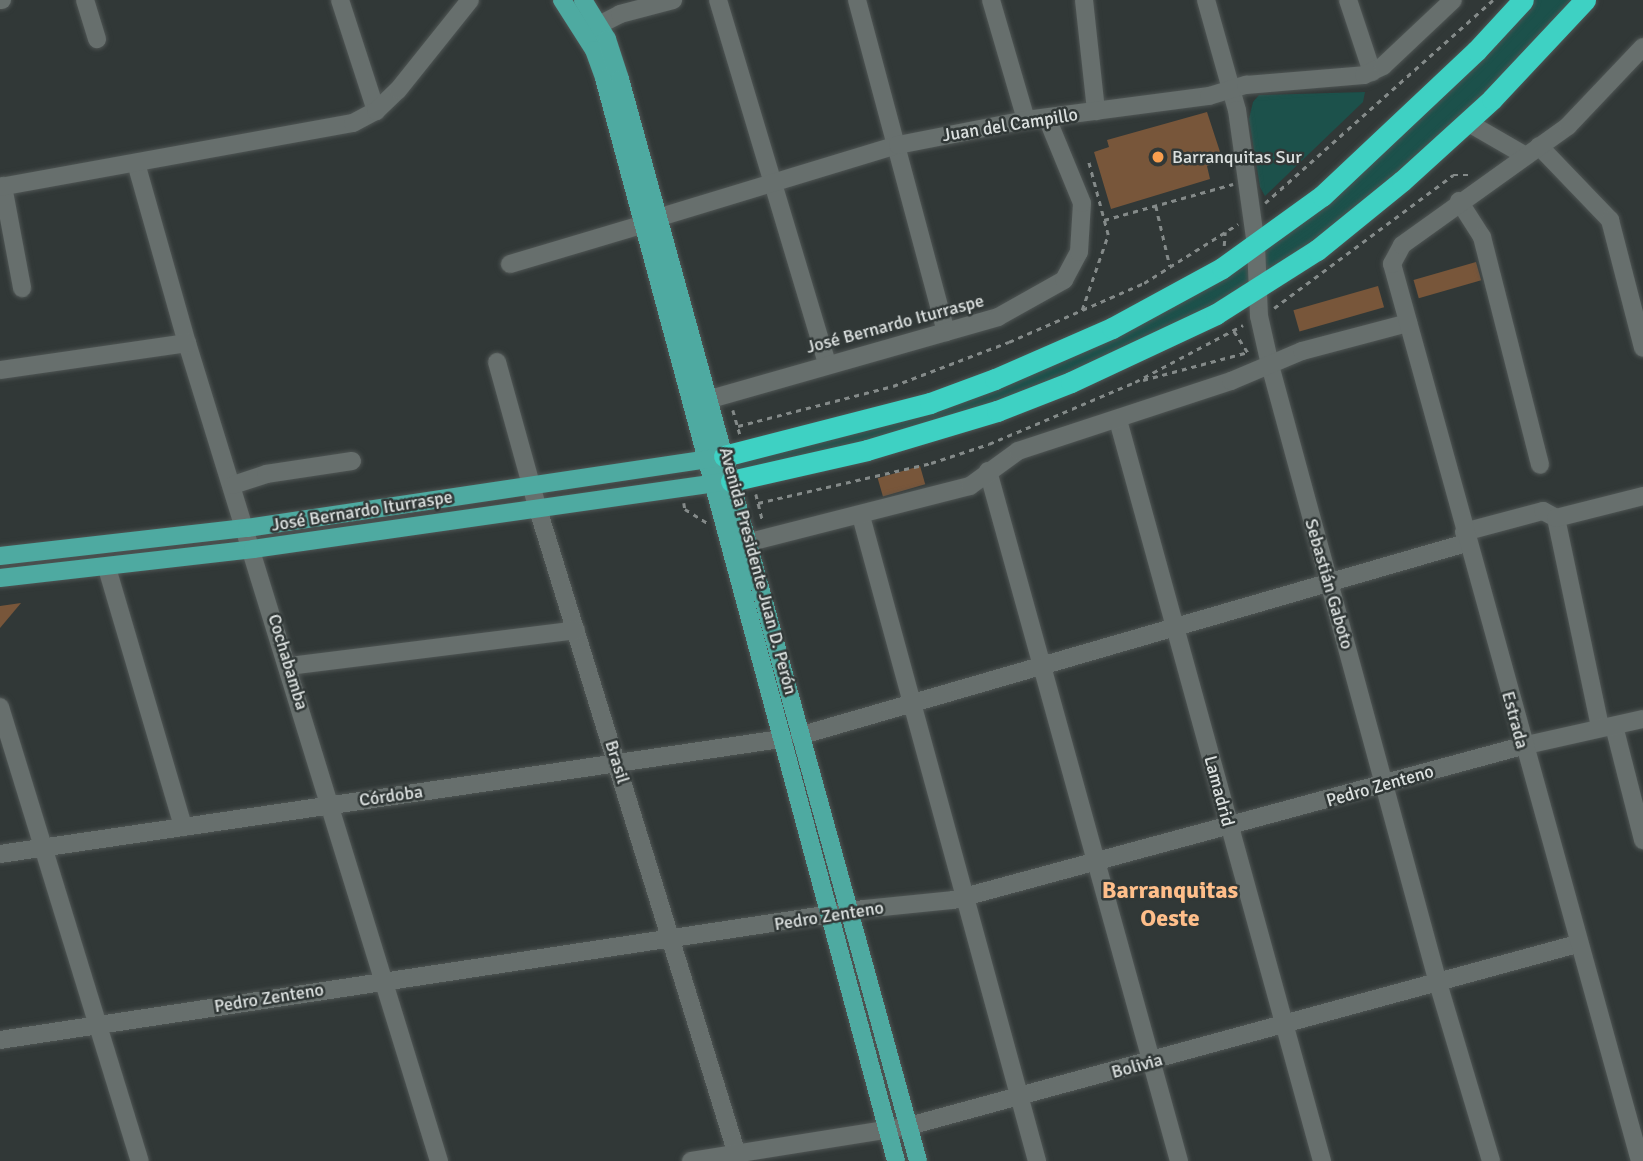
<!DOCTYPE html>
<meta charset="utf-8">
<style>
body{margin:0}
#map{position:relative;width:1643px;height:1161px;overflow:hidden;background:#313837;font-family:Signika,sans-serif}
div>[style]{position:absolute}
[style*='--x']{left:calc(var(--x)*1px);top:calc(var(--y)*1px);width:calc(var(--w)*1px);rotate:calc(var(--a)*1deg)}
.green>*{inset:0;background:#1c514b}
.building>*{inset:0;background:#78563a;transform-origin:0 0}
.path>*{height:2.5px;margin-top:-1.25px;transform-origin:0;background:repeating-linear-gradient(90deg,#848a89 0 5px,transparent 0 10px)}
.roads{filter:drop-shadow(0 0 2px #4f5554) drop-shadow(0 0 2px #4f5554)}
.minor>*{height:18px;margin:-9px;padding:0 9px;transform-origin:9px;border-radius:9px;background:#676f6d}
.major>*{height:18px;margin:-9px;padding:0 9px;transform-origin:9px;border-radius:9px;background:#4eaaa1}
.highway>*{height:21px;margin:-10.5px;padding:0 10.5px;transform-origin:10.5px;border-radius:10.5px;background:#3ed1c3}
.dots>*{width:19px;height:19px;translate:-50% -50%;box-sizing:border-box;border:4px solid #313837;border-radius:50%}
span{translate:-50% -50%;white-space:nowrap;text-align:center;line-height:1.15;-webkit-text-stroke:5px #313837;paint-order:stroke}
.street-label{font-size:18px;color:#dbe0df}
.poi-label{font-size:18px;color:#dbe0df}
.left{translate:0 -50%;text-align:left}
.district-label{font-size:24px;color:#febe8a;font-weight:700}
</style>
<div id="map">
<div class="green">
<i style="clip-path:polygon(1523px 0,1585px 0,1317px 250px,1071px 382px,731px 481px,724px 456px,995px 379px,1256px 245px)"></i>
<i style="clip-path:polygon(1365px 92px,1363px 102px,1265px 196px,1260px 187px,1249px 119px,1253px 102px,1259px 95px)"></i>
</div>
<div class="building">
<i style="clip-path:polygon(1207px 112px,1223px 161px,1207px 166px,1210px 179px,1111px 209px,1094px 152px,1109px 147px,1107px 140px)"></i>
<i style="left:1476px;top:262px;width:19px;height:65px;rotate:74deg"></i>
<i style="left:1378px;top:286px;width:22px;height:88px;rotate:74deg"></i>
<i style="left:920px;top:466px;width:19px;height:44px;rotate:74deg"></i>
<i style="clip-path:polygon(21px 603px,0 628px,0 606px)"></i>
</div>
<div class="path">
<i style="--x:1265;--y:203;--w:305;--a:-41.7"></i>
<i style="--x:1156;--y:206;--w:62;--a:76.9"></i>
<i style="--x:1104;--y:220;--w:134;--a:-15.6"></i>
<i style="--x:1224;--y:246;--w:14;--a:-86"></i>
<i style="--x:1274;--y:308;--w:223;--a:-36.6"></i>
<i style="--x:1453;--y:175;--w:18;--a:0"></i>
<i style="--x:1082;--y:310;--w:79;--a:-70.9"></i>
<i style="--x:1108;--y:235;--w:78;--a:-104.9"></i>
<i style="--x:1234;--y:331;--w:27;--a:57"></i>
<i style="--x:1143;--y:380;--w:109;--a:-14.9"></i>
<i style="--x:733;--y:410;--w:25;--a:74"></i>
<i style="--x:738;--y:426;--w:160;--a:-14.5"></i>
<i style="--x:893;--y:386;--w:124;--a:-20.8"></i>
<i style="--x:1009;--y:342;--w:147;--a:-23.6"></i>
<i style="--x:1144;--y:283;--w:111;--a:-32.1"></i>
<i style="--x:756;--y:494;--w:29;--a:76"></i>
<i style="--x:684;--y:503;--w:6;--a:81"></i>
<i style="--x:685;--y:509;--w:28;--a:32"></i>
<i style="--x:758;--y:503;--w:178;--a:-13"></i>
<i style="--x:931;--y:463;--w:61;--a:-18.1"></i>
<i style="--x:989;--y:444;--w:159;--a:-23"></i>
<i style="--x:1135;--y:382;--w:122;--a:-27.8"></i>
</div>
<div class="roads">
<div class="minor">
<i style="--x:0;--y:0;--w:2;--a:0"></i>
<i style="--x:85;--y:0;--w:41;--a:72.9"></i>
<i style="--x:340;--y:0;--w:117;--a:72"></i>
<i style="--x:718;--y:0;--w:380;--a:73.3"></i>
<i style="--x:857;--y:0;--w:344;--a:75"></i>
<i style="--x:991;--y:0;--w:125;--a:73.7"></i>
<i style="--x:1084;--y:0;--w:112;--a:83.8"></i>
<i style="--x:1206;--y:0;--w:114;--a:74.3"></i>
<i style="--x:1237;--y:110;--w:136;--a:82"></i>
<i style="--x:1256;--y:245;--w:71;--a:87.6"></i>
<i style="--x:1259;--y:316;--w:50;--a:77.3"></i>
<i style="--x:1270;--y:365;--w:640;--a:74.79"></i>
<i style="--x:1438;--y:983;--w:186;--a:73.4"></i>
<i style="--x:1348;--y:0;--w:76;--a:71.6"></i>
<i style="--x:587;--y:31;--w:37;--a:-27"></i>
<i style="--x:620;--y:14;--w:55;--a:-14.8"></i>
<i style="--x:1467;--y:122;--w:68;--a:30"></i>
<i style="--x:1539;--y:146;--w:103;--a:46.2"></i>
<i style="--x:1610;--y:220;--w:132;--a:75.5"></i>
<i style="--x:136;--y:163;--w:187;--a:74.2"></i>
<i style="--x:187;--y:343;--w:856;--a:72.88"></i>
<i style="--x:3;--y:186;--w:104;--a:79.4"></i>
<i style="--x:0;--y:187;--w:359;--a:-10.3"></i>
<i style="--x:353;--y:123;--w:26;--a:-28"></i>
<i style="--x:376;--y:111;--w:30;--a:-44"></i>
<i style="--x:398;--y:90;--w:115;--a:-51.3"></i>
<i style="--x:1459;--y:201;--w:43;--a:57.4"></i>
<i style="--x:1482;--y:237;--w:235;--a:75.7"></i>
<i style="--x:657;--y:218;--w:252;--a:-16.9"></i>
<i style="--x:898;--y:145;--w:130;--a:-11.1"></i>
<i style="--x:1026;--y:120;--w:185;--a:-7.5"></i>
<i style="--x:1209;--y:96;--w:39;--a:-17"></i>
<i style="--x:1246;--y:85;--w:118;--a:-4.8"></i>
<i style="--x:1364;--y:75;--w:21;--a:-25"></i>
<i style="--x:1383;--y:66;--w:96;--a:-43.3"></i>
<i style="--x:510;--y:264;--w:137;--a:-16.6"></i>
<i style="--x:497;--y:362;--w:149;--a:74.5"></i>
<i style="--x:537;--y:506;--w:685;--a:72.86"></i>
<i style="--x:0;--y:370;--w:189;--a:-8.2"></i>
<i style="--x:707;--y:400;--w:303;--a:-15.9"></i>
<i style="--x:998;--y:317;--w:76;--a:-29.3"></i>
<i style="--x:1064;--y:280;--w:32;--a:-62"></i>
<i style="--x:1079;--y:252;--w:49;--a:-86.5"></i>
<i style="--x:1082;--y:203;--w:92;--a:-112.4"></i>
<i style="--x:1118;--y:420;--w:769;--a:74.61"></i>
<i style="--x:988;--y:471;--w:716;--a:74.53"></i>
<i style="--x:233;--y:485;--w:35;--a:-18"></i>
<i style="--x:266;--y:474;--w:87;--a:-8.6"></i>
<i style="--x:861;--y:516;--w:669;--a:74.74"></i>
<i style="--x:1556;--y:518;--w:213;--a:78.1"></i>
<i style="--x:1464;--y:532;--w:82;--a:-14.9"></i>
<i style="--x:1543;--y:511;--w:15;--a:28"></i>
<i style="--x:1556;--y:518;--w:90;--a:-14.2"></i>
<i style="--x:746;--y:543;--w:231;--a:-14.3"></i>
<i style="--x:970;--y:486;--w:59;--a:-36.1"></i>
<i style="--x:1018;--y:451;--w:224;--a:-18.2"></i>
<i style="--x:1231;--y:381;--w:77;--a:-22.9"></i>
<i style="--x:1302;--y:351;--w:110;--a:-14.8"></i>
<i style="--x:107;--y:568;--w:270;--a:73.6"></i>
<i style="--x:289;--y:666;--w:289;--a:-7.1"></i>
<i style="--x:0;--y:707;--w:475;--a:72.9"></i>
<i style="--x:1614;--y:726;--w:118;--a:75.7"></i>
<i style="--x:799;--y:736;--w:694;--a:-16.14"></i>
<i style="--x:0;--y:854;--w:789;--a:-8.38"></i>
<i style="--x:0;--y:1040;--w:874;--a:-8.62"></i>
<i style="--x:864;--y:909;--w:89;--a:-5.8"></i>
<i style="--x:953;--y:900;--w:589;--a:-15.14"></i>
<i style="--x:1522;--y:746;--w:124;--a:-12.6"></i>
<i style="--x:691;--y:1161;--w:221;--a:-9.1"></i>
<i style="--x:909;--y:1126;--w:692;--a:-15.24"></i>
<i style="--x:1640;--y:1161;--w:931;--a:-105.45"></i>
<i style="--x:1392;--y:264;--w:21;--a:-62"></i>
<i style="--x:1402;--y:245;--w:204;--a:-35.6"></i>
<i style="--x:1568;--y:126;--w:109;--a:-46.5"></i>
</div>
<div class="major">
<i style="--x:562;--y:0;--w:59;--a:57.4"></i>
<i style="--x:594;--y:50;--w:30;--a:70"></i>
<i style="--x:604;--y:78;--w:1122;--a:74.91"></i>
<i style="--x:583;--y:0;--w:46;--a:58.4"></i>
<i style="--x:607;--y:39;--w:42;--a:72"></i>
<i style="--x:620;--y:79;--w:1122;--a:74.6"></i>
<i style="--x:0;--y:556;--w:249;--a:-6.5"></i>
<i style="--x:247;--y:528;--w:476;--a:-8.5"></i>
<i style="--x:0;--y:578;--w:255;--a:-6.5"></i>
<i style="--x:253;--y:549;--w:476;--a:-8.1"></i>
</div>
<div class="highway">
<i style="--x:724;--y:456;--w:213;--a:-14.4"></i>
<i style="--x:930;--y:403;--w:69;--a:-20.3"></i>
<i style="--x:995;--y:379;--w:128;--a:-23.6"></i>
<i style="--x:1112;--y:328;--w:125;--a:-28.6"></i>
<i style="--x:1222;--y:268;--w:123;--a:-35.8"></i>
<i style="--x:1322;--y:196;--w:212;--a:-43.3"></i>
<i style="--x:1476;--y:51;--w:69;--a:-47.3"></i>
<i style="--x:731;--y:481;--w:139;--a:-12.8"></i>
<i style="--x:867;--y:450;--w:136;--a:-16.7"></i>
<i style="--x:997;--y:411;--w:79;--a:-21.4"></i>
<i style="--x:1071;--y:382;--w:160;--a:-25.1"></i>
<i style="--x:1216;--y:314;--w:120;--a:-32.4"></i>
<i style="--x:1317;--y:250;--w:109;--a:-39.1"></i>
<i style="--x:1402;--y:181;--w:122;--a:-42.3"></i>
<i style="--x:1492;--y:99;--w:136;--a:-46.8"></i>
</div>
</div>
<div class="dots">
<i style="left:1158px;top:157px;background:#fa9f4e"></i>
</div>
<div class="street-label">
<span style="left:1010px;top:125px;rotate:-9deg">Juan del Campillo</span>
<span style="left:895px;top:324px;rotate:-15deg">José Bernardo Iturraspe</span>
<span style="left:362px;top:511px;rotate:-9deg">José Bernardo Iturraspe</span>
<span style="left:758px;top:571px;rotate:75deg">Avenida Presidente Juan D. Perón</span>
<span style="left:1329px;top:584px;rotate:74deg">Sebastián Gaboto</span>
<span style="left:288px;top:662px;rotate:73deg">Cochabamba</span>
<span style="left:1515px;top:720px;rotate:75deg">Estrada</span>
<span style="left:617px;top:762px;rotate:73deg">Brasil</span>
<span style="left:1380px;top:786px;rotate:-16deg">Pedro Zenteno</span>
<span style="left:1219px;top:791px;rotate:75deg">Lamadrid</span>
<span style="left:391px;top:796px;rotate:-8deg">Córdoba</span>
<span style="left:829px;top:916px;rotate:-9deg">Pedro Zenteno</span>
<span style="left:269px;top:998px;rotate:-9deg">Pedro Zenteno</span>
<span style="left:1137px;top:1066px;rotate:-15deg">Bolivia</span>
</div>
<div class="poi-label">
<span class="left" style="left:1172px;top:157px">Barranquitas Sur</span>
</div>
<div class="district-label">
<span style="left:1170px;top:905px">Barranquitas<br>Oeste</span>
</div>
</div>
